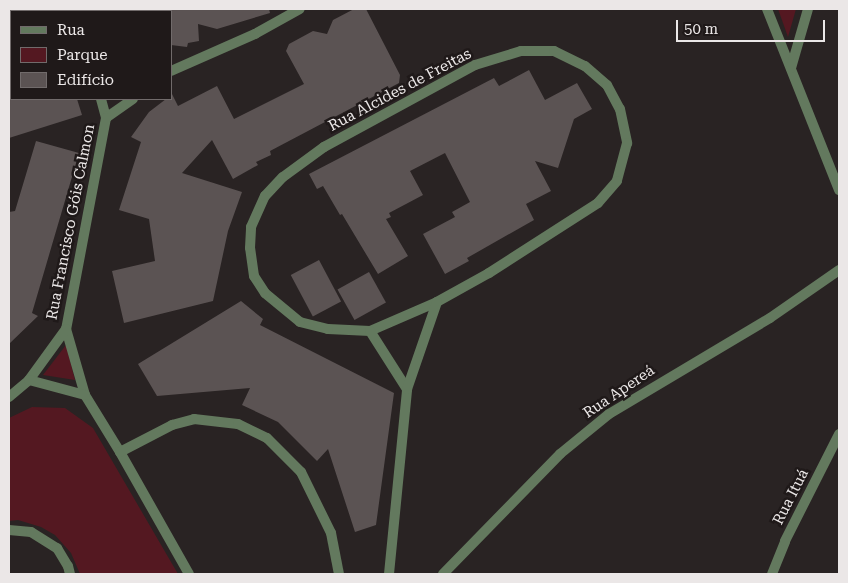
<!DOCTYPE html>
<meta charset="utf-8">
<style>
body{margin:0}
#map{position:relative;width:848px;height:583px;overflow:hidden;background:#292323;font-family:"Roboto Serif",serif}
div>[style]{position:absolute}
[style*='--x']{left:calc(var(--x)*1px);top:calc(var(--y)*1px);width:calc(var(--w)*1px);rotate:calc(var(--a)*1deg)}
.green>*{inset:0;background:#541821}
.building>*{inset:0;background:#5b5353;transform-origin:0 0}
.street>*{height:10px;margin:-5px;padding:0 5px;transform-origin:5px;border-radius:5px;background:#63795e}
span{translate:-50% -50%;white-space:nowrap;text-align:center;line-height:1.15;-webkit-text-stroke:5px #1f1919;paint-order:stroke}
.street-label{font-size:15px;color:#ebe7e7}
.frame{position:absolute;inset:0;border:10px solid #ebe7e7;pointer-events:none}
.legend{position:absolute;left:10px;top:10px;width:162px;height:90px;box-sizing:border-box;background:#1f1919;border:1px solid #716b6b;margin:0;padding:6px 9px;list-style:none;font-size:15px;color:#ebe7e7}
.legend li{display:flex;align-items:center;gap:10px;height:25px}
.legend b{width:25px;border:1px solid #716b6b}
.scale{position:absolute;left:676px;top:20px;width:149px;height:22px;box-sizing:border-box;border:2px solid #ebe7e7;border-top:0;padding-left:6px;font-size:15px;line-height:18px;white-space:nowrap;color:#ebe7e7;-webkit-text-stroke:4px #1f1919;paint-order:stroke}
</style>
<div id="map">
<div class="green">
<i style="clip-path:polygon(778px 9px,796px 9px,788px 37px)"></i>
<i style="clip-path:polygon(66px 345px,75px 380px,43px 375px)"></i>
<i style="clip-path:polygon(32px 407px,65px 408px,93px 428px,178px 574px,80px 574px,71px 553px,55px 535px,41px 527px,18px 520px,9px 521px,9px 418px)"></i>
</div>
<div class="building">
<i style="clip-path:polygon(162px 9px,269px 9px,270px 13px,217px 29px,198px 24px,199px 41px,188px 43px,187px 47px,171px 45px,171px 11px,162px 11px)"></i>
<i style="clip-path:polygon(354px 9px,366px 9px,400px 75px,399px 83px,270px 151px,271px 155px,256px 162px,258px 165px,233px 179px,212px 140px,182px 173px,242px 192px,228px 231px,213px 301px,124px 323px,112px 271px,155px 261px,149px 219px,119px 210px,141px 142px,131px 137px,149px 112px,166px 99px,171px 99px,172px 94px,178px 106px,217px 86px,234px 119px,304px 84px,286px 51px,289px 44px,313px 31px,327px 34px,333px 20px)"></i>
<i style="clip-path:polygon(529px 70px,545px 100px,577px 83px,592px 109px,574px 119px,558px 168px,535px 161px,551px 191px,526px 204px,534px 220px,467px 258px,469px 261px,445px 274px,423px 234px,455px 217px,452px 212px,470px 202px,445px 153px,410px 171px,423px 195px,389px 213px,391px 217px,386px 219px,408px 256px,378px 274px,342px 214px,340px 215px,323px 186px,317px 189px,309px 174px,494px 78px,499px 86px)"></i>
<i style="clip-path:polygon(9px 99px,77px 99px,82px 115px,9px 138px)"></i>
<i style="clip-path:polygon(36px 141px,79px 153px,32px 313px,38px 316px,9px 344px,9px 212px,15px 211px)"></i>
<i style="left:319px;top:260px;width:47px;height:32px;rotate:62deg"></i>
<i style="left:369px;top:272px;width:35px;height:36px;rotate:61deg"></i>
<i style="clip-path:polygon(241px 301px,263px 319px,260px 325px,394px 393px,376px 525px,355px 532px,328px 449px,317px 461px,278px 422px,242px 405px,250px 388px,157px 396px,138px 364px)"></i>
</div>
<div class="street">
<i style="--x:67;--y:9;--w:3;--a:45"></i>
<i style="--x:767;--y:9;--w:195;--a:68.3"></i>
<i style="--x:521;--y:51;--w:33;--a:0"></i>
<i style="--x:554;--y:51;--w:34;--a:26"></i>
<i style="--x:585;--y:66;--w:29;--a:41"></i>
<i style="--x:607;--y:85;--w:27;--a:62"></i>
<i style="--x:620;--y:109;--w:35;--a:78"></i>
<i style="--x:627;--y:143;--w:39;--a:105"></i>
<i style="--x:617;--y:181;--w:29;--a:131"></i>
<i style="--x:598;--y:203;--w:130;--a:147.3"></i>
<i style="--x:489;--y:273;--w:60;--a:150.9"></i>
<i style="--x:437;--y:302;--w:73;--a:156.6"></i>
<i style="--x:370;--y:331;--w:42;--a:-177.3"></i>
<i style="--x:328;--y:329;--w:29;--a:-166"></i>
<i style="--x:300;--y:322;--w:45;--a:-140.4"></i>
<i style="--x:265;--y:293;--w:20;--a:-123"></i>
<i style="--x:254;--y:276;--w:28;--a:-98"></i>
<i style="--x:250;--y:248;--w:21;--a:-87"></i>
<i style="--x:251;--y:227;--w:34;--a:-66"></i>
<i style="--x:265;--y:196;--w:26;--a:-47"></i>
<i style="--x:283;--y:177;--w:51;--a:-36.2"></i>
<i style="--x:324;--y:147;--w:172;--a:-28.5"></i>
<i style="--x:475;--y:65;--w:48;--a:-16.9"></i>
<i style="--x:791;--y:68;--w:61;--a:-73.9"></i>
<i style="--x:171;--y:71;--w:92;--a:-23.8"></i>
<i style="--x:255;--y:34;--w:51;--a:-29.1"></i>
<i style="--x:101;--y:99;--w:20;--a:75"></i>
<i style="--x:133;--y:99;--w:33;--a:145"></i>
<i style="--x:106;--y:118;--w:215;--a:100.7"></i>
<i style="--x:66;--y:329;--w:69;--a:73.9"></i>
<i style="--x:85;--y:395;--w:67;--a:58.4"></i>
<i style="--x:120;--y:452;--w:140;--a:60.5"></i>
<i style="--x:370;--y:331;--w:69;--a:57.5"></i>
<i style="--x:29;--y:380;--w:63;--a:-54"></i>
<i style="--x:9;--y:397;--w:26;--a:-40"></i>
<i style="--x:29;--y:380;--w:58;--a:15"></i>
<i style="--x:120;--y:452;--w:59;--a:-27.4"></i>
<i style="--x:172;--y:425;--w:23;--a:-15"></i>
<i style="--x:194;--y:419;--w:44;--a:6.5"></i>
<i style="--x:238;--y:424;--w:32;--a:26"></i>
<i style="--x:267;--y:438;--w:48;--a:45"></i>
<i style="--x:301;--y:472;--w:68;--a:63.8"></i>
<i style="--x:331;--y:533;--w:42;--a:79"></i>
<i style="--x:9;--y:530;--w:22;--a:5"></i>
<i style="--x:31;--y:532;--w:31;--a:32"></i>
<i style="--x:57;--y:548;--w:21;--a:59"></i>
<i style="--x:68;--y:566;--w:8;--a:76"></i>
<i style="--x:389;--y:574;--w:186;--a:-84.4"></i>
<i style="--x:407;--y:389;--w:92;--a:-71"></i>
<i style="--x:443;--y:574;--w:168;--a:-45.7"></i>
<i style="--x:560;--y:454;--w:63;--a:-39.2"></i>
<i style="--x:609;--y:414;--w:187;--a:-30.8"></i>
<i style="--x:770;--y:318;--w:84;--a:-34.8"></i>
<i style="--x:772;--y:574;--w:35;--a:-68"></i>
<i style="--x:785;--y:541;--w:120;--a:-63.2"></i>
</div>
<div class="street-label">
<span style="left:400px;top:90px;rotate:-28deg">Rua Alcides de Freitas</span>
<span style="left:71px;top:222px;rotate:-79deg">Rua Francisco Góis Calmon</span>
<span style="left:619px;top:392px;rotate:-34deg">Rua Apereá</span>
<span style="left:791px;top:497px;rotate:-63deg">Rua Ituá</span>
</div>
<div class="frame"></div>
<ul class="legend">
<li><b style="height:6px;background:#63795e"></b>Rua</li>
<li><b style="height:14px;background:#541821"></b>Parque</li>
<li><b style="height:14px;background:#5b5353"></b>Edifício</li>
</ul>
<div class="scale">50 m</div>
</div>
